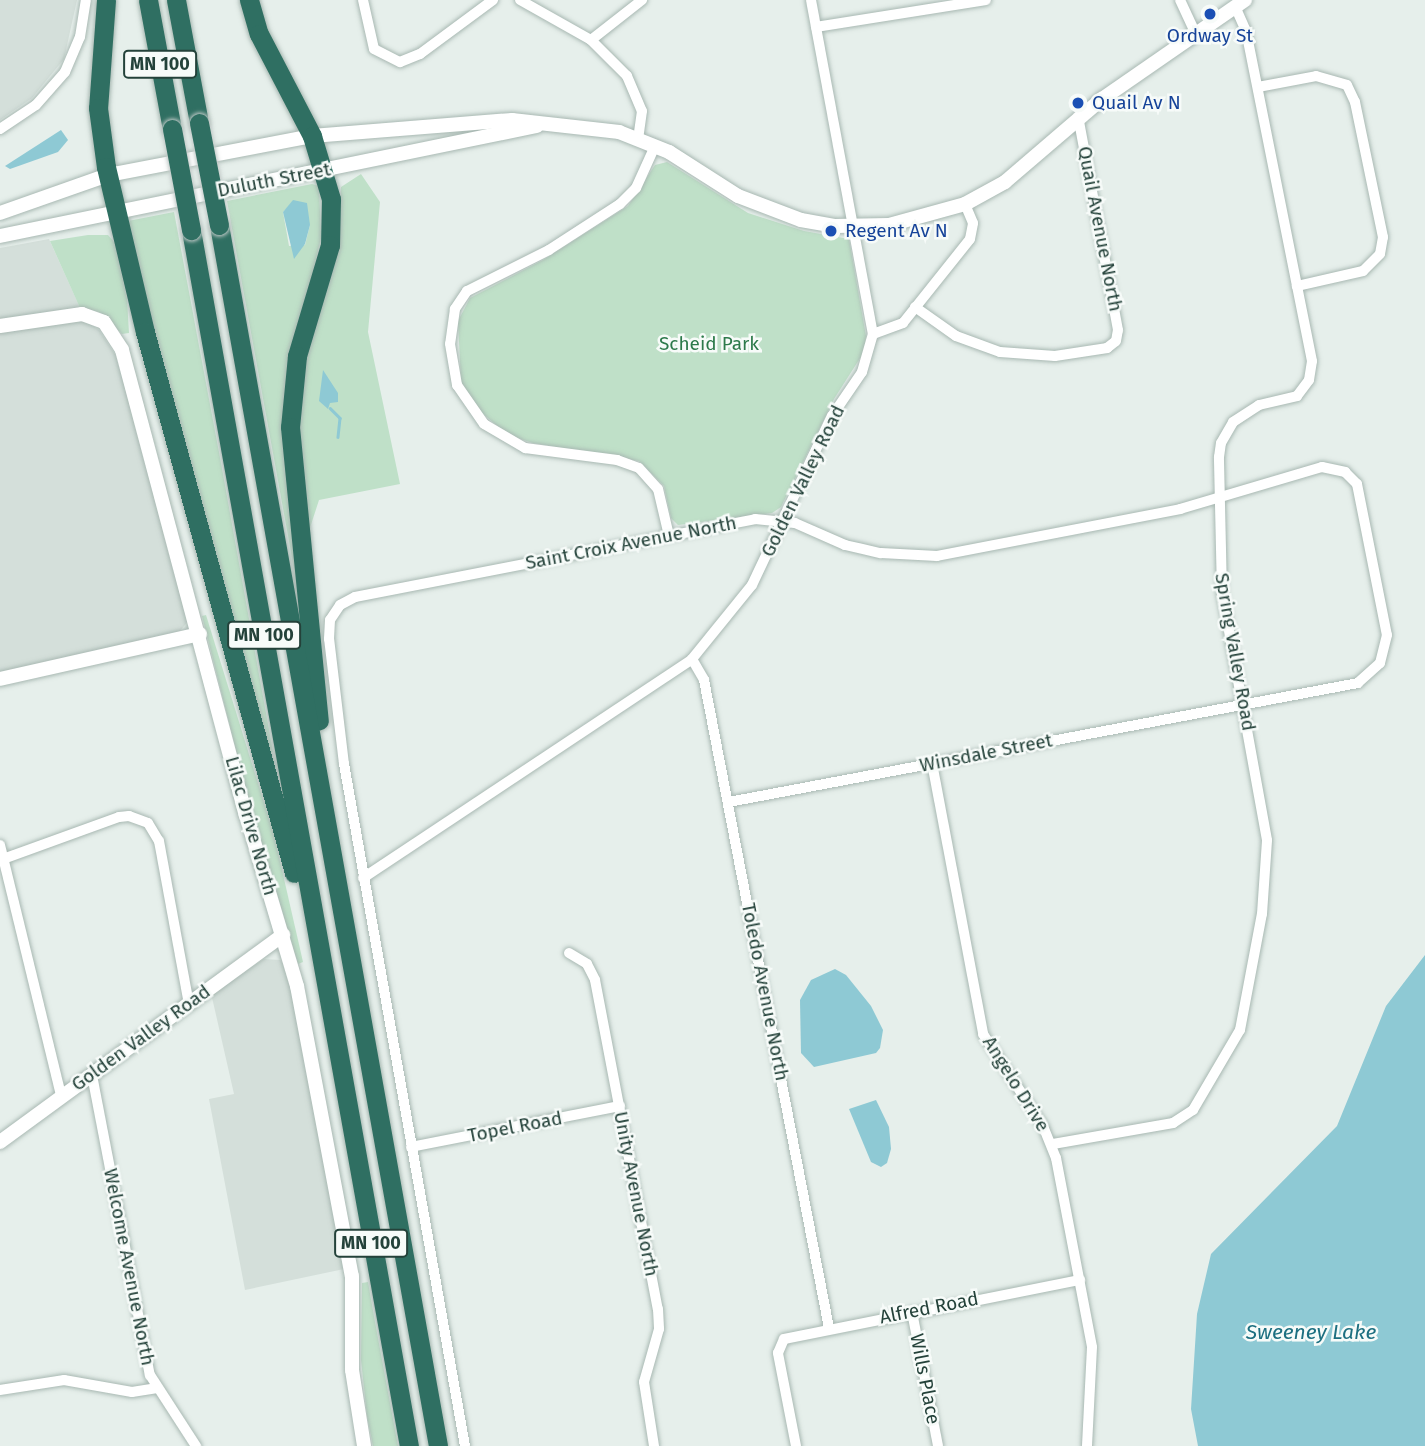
<!DOCTYPE html>
<style>
body{margin:0}
#map{position:relative;width:1425px;height:1446px;overflow:hidden;background:#e6efeb;font-family:"Fira Sans",sans-serif}
div>[style]{position:absolute}
[style*='--x']{left:calc(var(--x)*1px);top:calc(var(--y)*1px);width:calc(var(--w)*1px);rotate:calc(var(--a)*1deg)}
.built>*{inset:0;background:#d4dfda}
.green>*{inset:0;background:#bfe0c8}
.water>*{inset:0;background:#8ec9d4}
.stream>*{height:2.5px;margin:-1.25px;padding:0 1.25px;transform-origin:1.25px;border-radius:1.25px;background:#8ec9d4}
.roads{filter:drop-shadow(0 0 2px #a8b8b2) drop-shadow(0 0 2px #a8b8b2)}
.minor>*{height:10px;margin:-5px;padding:0 5px;transform-origin:5px;border-radius:5px;background:#fff}
.tertiary>*{height:14px;margin:-7px;padding:0 7px;transform-origin:7px;border-radius:7px;background:#fff}
.motorway>*{height:19px;margin:-9.5px;padding:0 9.5px;transform-origin:9.5px;border-radius:9.5px;background:#2f6f62}
.bridges{filter:drop-shadow(0 0 2px #c2cac8) drop-shadow(0 0 2px #c2cac8)}
.motorway-bridge>*{height:19px;margin:-9.5px;padding:0 9.5px;transform-origin:9.5px;border-radius:9.5px;background:#2f6f62}
.dots>*{width:19px;height:19px;translate:-50% -50%;box-sizing:border-box;border:4px solid #f7fbf9;border-radius:50%}
span{translate:-50% -50%;white-space:nowrap;text-align:center;line-height:1.15;-webkit-text-stroke:5px #f7fbf9;paint-order:stroke}
.shield-label span{padding:2px 5px;background:#f7fbf9;border:2px solid;border-radius:5px;-webkit-text-stroke-width:0}
.shield-label{font-size:18px;color:#24423a;font-weight:700}
.transit-label{font-size:19px;color:#164399}
.left{translate:0 -50%;text-align:left}
.street-label{font-size:19px;color:#24423a}
.park-label{font-size:19px;color:#2d7a4b}
.water-label{font-size:21px;color:#1c6f80;font-style:italic}
</style>
<div id="map">
<div class="built">
<i style="clip-path:polygon(0 0,77px 0,64px 59px,32px 98px,0 120px)"></i>
<i style="clip-path:polygon(49px 239px,86px 321px,99px 330px,116px 356px,190px 619px,179px 632px,0 672px,0 248px)"></i>
<i style="clip-path:polygon(264px 959px,280px 960px,287px 966px,344px 1269px,245px 1290px,209px 1099px,234px 1094px,211px 993px)"></i>
</div>
<div class="green">
<i style="clip-path:polygon(667px 162px,748px 213px,804px 231px,849px 239px,866px 336px,864px 352px,834px 399px,781px 507px,772px 513px,678px 525px,671px 518px,664px 486px,639px 461px,533px 443px,508px 435px,481px 412px,461px 382px,458px 321px,470px 298px,543px 260px,628px 206px,655px 165px)"></i>
<i style="clip-path:polygon(361px 174px,380px 202px,368px 332px,400px 484px,319px 500px,307px 537px,294px 417px,313px 325px,339px 250px,341px 187px)"></i>
<i style="clip-path:polygon(evenodd,312px 184px,319px 186px,321px 238px,298px 335px,300px 573px,295px 574px,227px 201px,312px 184px,291px 204px,310px 225px,305px 245px,289px 246px,283px 212px,291px 204px)"></i>
<i style="clip-path:polygon(174px 212px,221px 463px,273px 752px,268px 753px,160px 367px,128px 221px)"></i>
<i style="clip-path:polygon(88px 235px,108px 235px,115px 243px,127px 299px,129px 333px,122px 334px,99px 312px,80px 308px,50px 241px)"></i>
<i style="clip-path:polygon(206px 615px,274px 835px,303px 962px,298px 964px,250px 805px,202px 616px)"></i>
<i style="clip-path:polygon(368px 1282px,375px 1322px,398px 1446px,373px 1446px,367px 1416px,361px 1360px,362px 1283px)"></i>
</div>
<div class="water">
<i style="clip-path:polygon(61px 130px,68px 140px,58px 152px,10px 169px,5px 166px)"></i>
<i style="clip-path:polygon(293px 200px,307px 203px,310px 225px,305px 244px,294px 259px,283px 212px)"></i>
<i style="clip-path:polygon(323px 370px,338px 393px,338px 402px,330px 403px,328px 409px,319px 401px)"></i>
<i style="clip-path:polygon(1425px 955px,1425px 1446px,1198px 1446px,1191px 1409px,1197px 1314px,1211px 1254px,1337px 1126px,1386px 1006px)"></i>
<i style="clip-path:polygon(835px 969px,846px 975px,871px 1006px,883px 1030px,880px 1048px,876px 1053px,814px 1067px,801px 1053px,800px 1000px,811px 980px)"></i>
<i style="clip-path:polygon(876px 1100px,889px 1127px,891px 1149px,887px 1163px,881px 1167px,871px 1162px,849px 1109px)"></i>
</div>
<div class="stream">
<i style="--x:330;--y:408;--w:14;--a:45"></i>
<i style="--x:340;--y:418;--w:19;--a:96"></i>
</div>
<div class="roads">
<div class="minor">
<i style="--x:363;--y:0;--w:50;--a:77.3"></i>
<i style="--x:374;--y:49;--w:29;--a:27"></i>
<i style="--x:400;--y:62;--w:22;--a:-22"></i>
<i style="--x:420;--y:54;--w:91;--a:-36.5"></i>
<i style="--x:520;--y:0;--w:81;--a:29.4"></i>
<i style="--x:591;--y:40;--w:51;--a:45"></i>
<i style="--x:627;--y:76;--w:38;--a:67"></i>
<i style="--x:642;--y:111;--w:28;--a:98"></i>
<i style="--x:811;--y:0;--w:340;--a:79.5"></i>
<i style="--x:1180;--y:0;--w:40;--a:65"></i>
<i style="--x:816;--y:27;--w:172;--a:-9"></i>
<i style="--x:591;--y:40;--w:65;--a:-38.1"></i>
<i style="--x:1258;--y:87;--w:59;--a:-10.7"></i>
<i style="--x:1316;--y:76;--w:32;--a:16"></i>
<i style="--x:1347;--y:85;--w:19;--a:65"></i>
<i style="--x:1355;--y:102;--w:138;--a:78.3"></i>
<i style="--x:1383;--y:237;--w:17;--a:100"></i>
<i style="--x:1380;--y:254;--w:24;--a:135"></i>
<i style="--x:1363;--y:271;--w:68;--a:167.2"></i>
<i style="--x:0;--y:129;--w:43;--a:-33.7"></i>
<i style="--x:36;--y:105;--w:44;--a:-48.7"></i>
<i style="--x:65;--y:72;--w:38;--a:-67"></i>
<i style="--x:80;--y:37;--w:37;--a:-81"></i>
<i style="--x:655;--y:146;--w:46;--a:114.3"></i>
<i style="--x:636;--y:188;--w:23;--a:135"></i>
<i style="--x:620;--y:204;--w:85;--a:147.1"></i>
<i style="--x:549;--y:250;--w:92;--a:153.4"></i>
<i style="--x:467;--y:291;--w:22;--a:124"></i>
<i style="--x:455;--y:309;--w:35;--a:98"></i>
<i style="--x:450;--y:344;--w:42;--a:80.3"></i>
<i style="--x:457;--y:385;--w:47;--a:55.3"></i>
<i style="--x:484;--y:424;--w:48;--a:30.3"></i>
<i style="--x:525;--y:448;--w:93;--a:7.4"></i>
<i style="--x:617;--y:460;--w:23;--a:20"></i>
<i style="--x:639;--y:468;--w:28;--a:48"></i>
<i style="--x:658;--y:489;--w:48;--a:76.8"></i>
<i style="--x:915;--y:307;--w:50;--a:35.3"></i>
<i style="--x:956;--y:336;--w:47;--a:20"></i>
<i style="--x:1000;--y:352;--w:55;--a:4.2"></i>
<i style="--x:1055;--y:356;--w:53;--a:-8.7"></i>
<i style="--x:1107;--y:348;--w:11;--a:-38"></i>
<i style="--x:1116;--y:341;--w:11;--a:-80"></i>
<i style="--x:1118;--y:330;--w:217;--a:-100.6"></i>
<i style="--x:692;--y:659;--w:24;--a:60"></i>
<i style="--x:704;--y:680;--w:660;--a:79.08"></i>
<i style="--x:932;--y:763;--w:276;--a:79.3"></i>
<i style="--x:983;--y:1034;--w:110;--a:56.9"></i>
<i style="--x:1043;--y:1126;--w:35;--a:68"></i>
<i style="--x:1056;--y:1158;--w:192;--a:79.2"></i>
<i style="--x:1092;--y:1347;--w:99;--a:92.9"></i>
<i style="--x:0;--y:845;--w:258;--a:76.3"></i>
<i style="--x:3;--y:859;--w:123;--a:-19.9"></i>
<i style="--x:119;--y:817;--w:10;--a:-6"></i>
<i style="--x:129;--y:816;--w:20;--a:20"></i>
<i style="--x:148;--y:823;--w:21;--a:59"></i>
<i style="--x:159;--y:841;--w:167;--a:79.6"></i>
<i style="--x:363;--y:878;--w:395;--a:-33.6"></i>
<i style="--x:692;--y:659;--w:95;--a:-51"></i>
<i style="--x:752;--y:585;--w:187;--a:-64.7"></i>
<i style="--x:832;--y:416;--w:53;--a:-55.7"></i>
<i style="--x:862;--y:372;--w:40;--a:-74"></i>
<i style="--x:873;--y:334;--w:32;--a:-20"></i>
<i style="--x:903;--y:323;--w:107;--a:-51.4"></i>
<i style="--x:970;--y:239;--w:16;--a:-79"></i>
<i style="--x:973;--y:223;--w:21;--a:-113"></i>
<i style="--x:569;--y:953;--w:21;--a:31"></i>
<i style="--x:587;--y:964;--w:18;--a:63"></i>
<i style="--x:595;--y:980;--w:335;--a:79.2"></i>
<i style="--x:658;--y:1309;--w:20;--a:87"></i>
<i style="--x:659;--y:1329;--w:55;--a:105.8"></i>
<i style="--x:644;--y:1382;--w:65;--a:81.1"></i>
<i style="--x:92;--y:1075;--w:306;--a:79.1"></i>
<i style="--x:150;--y:1375;--w:85;--a:57.1"></i>
<i style="--x:1053;--y:1144;--w:122;--a:-9.9"></i>
<i style="--x:1173;--y:1123;--w:24;--a:-33"></i>
<i style="--x:1193;--y:1110;--w:93;--a:-59.6"></i>
<i style="--x:1240;--y:1030;--w:118;--a:-79.3"></i>
<i style="--x:1262;--y:914;--w:74;--a:-86.1"></i>
<i style="--x:1267;--y:840;--w:251;--a:-100.3"></i>
<i style="--x:1222;--y:593;--w:136;--a:-91.3"></i>
<i style="--x:1219;--y:457;--w:14;--a:-82"></i>
<i style="--x:1221;--y:443;--w:24;--a:-60"></i>
<i style="--x:1233;--y:422;--w:31;--a:-33"></i>
<i style="--x:1259;--y:405;--w:39;--a:-13"></i>
<i style="--x:1297;--y:396;--w:20;--a:-53"></i>
<i style="--x:1309;--y:380;--w:19;--a:-81"></i>
<i style="--x:1312;--y:361;--w:337;--a:-101.3"></i>
<i style="--x:1246;--y:31;--w:24;--a:-114"></i>
<i style="--x:411;--y:1147;--w:213;--a:-11.1"></i>
<i style="--x:912;--y:1312;--w:136;--a:79"></i>
<i style="--x:0;--y:1390;--w:65;--a:-8.9"></i>
<i style="--x:64;--y:1380;--w:69;--a:10"></i>
<i style="--x:132;--y:1392;--w:24;--a:-9"></i>
<i style="--x:465;--y:1446;--w:693;--a:-100.06"></i>
<i style="--x:344;--y:764;--w:126;--a:-96.8"></i>
<i style="--x:329;--y:639;--w:19;--a:-87"></i>
<i style="--x:330;--y:620;--w:18;--a:-56"></i>
<i style="--x:340;--y:605;--w:17;--a:-28"></i>
<i style="--x:355;--y:597;--w:408;--a:-11"></i>
<i style="--x:755;--y:519;--w:40;--a:5.7"></i>
<i style="--x:795;--y:523;--w:55;--a:23.7"></i>
<i style="--x:845;--y:545;--w:37;--a:13"></i>
<i style="--x:881;--y:553;--w:56;--a:3.1"></i>
<i style="--x:937;--y:556;--w:248;--a:-10.9"></i>
<i style="--x:1180;--y:509;--w:148;--a:-16.5"></i>
<i style="--x:1322;--y:467;--w:24;--a:12"></i>
<i style="--x:1345;--y:472;--w:17;--a:45"></i>
<i style="--x:1357;--y:484;--w:154;--a:78.8"></i>
<i style="--x:1387;--y:635;--w:29;--a:104"></i>
<i style="--x:1380;--y:663;--w:30;--a:138"></i>
<i style="--x:1358;--y:683;--w:640;--a:169.29"></i>
<i style="--x:796;--y:1446;--w:95;--a:-101"></i>
<i style="--x:778;--y:1353;--w:15;--a:-67"></i>
<i style="--x:784;--y:1339;--w:302;--a:-11.3"></i>
</div>
<div class="tertiary">
<i style="--x:0;--y:213;--w:114;--a:-19.4"></i>
<i style="--x:108;--y:175;--w:208;--a:-10.8"></i>
<i style="--x:312;--y:136;--w:201;--a:-4.6"></i>
<i style="--x:512;--y:120;--w:108;--a:6.4"></i>
<i style="--x:619;--y:132;--w:54;--a:21.8"></i>
<i style="--x:669;--y:152;--w:82;--a:32.5"></i>
<i style="--x:738;--y:196;--w:67;--a:20.9"></i>
<i style="--x:801;--y:220;--w:35;--a:10"></i>
<i style="--x:835;--y:226;--w:54;--a:-1.1"></i>
<i style="--x:889;--y:225;--w:79;--a:-15.4"></i>
<i style="--x:965;--y:204;--w:46;--a:-28.8"></i>
<i style="--x:1005;--y:182;--w:128;--a:-40.6"></i>
<i style="--x:1102;--y:99;--w:174;--a:-34.7"></i>
<i style="--x:0;--y:236;--w:548;--a:-11.58"></i>
<i style="--x:0;--y:326;--w:83;--a:-8.3"></i>
<i style="--x:82;--y:314;--w:23;--a:20"></i>
<i style="--x:104;--y:322;--w:33;--a:57"></i>
<i style="--x:122;--y:350;--w:481;--a:75.1"></i>
<i style="--x:246;--y:815;--w:178;--a:73.4"></i>
<i style="--x:297;--y:986;--w:295;--a:79.3"></i>
<i style="--x:352;--y:1276;--w:94;--a:90"></i>
<i style="--x:352;--y:1370;--w:77;--a:81"></i>
<i style="--x:0;--y:679;--w:205;--a:-12.7"></i>
<i style="--x:0;--y:1142;--w:351;--a:-36.2"></i>
</div>
<div class="motorway">
<i style="--x:106;--y:0;--w:108;--a:94.2"></i>
<i style="--x:98;--y:108;--w:60;--a:82.3"></i>
<i style="--x:106;--y:167;--w:170;--a:76.7"></i>
<i style="--x:145;--y:332;--w:561;--a:74.6"></i>
<i style="--x:148;--y:0;--w:131;--a:79.5"></i>
<i style="--x:176;--y:0;--w:125;--a:79.4"></i>
<i style="--x:249;--y:0;--w:35;--a:74"></i>
<i style="--x:259;--y:34;--w:115;--a:62.5"></i>
<i style="--x:312;--y:136;--w:66;--a:73.2"></i>
<i style="--x:331;--y:199;--w:46;--a:91.2"></i>
<i style="--x:330;--y:245;--w:116;--a:106.6"></i>
<i style="--x:297;--y:356;--w:71;--a:95.6"></i>
<i style="--x:290;--y:427;--w:295;--a:84.4"></i>
<i style="--x:219;--y:225;--w:1240;--a:79.83"></i>
<i style="--x:191;--y:230;--w:1235;--a:79.84"></i>
</div>
</div>
<div class="bridges">
<div class="motorway-bridge">
<i style="--x:199;--y:123;--w:104;--a:78.9"></i>
<i style="--x:172;--y:129;--w:103;--a:79.3"></i>
</div>
</div>
<div class="dots">
<i style="left:1210px;top:14px;background:#1a4fb4"></i>
<i style="left:1078px;top:103px;background:#1a4fb4"></i>
<i style="left:831px;top:231px;background:#1a4fb4"></i>
</div>
<div class="shield-label">
<span style="left:160px;top:64px">MN 100</span>
<span style="left:264px;top:635px">MN 100</span>
<span style="left:371px;top:1243px">MN 100</span>
</div>
<div class="transit-label">
<span style="left:1210px;top:36px">Ordway St</span>
<span class="left" style="left:1092px;top:103px">Quail Av N</span>
<span class="left" style="left:845px;top:231px">Regent Av N</span>
</div>
<div class="street-label">
<span style="left:274px;top:180px;rotate:-11deg">Duluth Street</span>
<span style="left:1100px;top:229px;rotate:79deg">Quail Avenue North</span>
<span style="left:803px;top:481px;rotate:-64deg">Golden Valley Road</span>
<span style="left:631px;top:543px;rotate:-11deg">Saint Croix Avenue North</span>
<span style="left:1235px;top:652px;rotate:80deg">Spring Valley Road</span>
<span style="left:986px;top:753px;rotate:-11deg">Winsdale Street</span>
<span style="left:251px;top:826px;rotate:74deg">Lilac Drive North</span>
<span style="left:765px;top:992px;rotate:79deg">Toledo Avenue North</span>
<span style="left:141px;top:1038px;rotate:-36deg">Golden Valley Road</span>
<span style="left:1016px;top:1084px;rotate:58deg">Angelo Drive</span>
<span style="left:515px;top:1127px;rotate:-11deg">Topel Road</span>
<span style="left:636px;top:1194px;rotate:79deg">Unity Avenue North</span>
<span style="left:129px;top:1267px;rotate:79deg">Welcome Avenue North</span>
<span style="left:929px;top:1308px;rotate:-11deg">Alfred Road</span>
<span style="left:925px;top:1379px;rotate:79deg">Wills Place</span>
</div>
<div class="park-label">
<span style="left:709px;top:344px">Scheid Park</span>
</div>
<div class="water-label">
<span style="left:1311px;top:1332px">Sweeney Lake</span>
</div>
</div>
